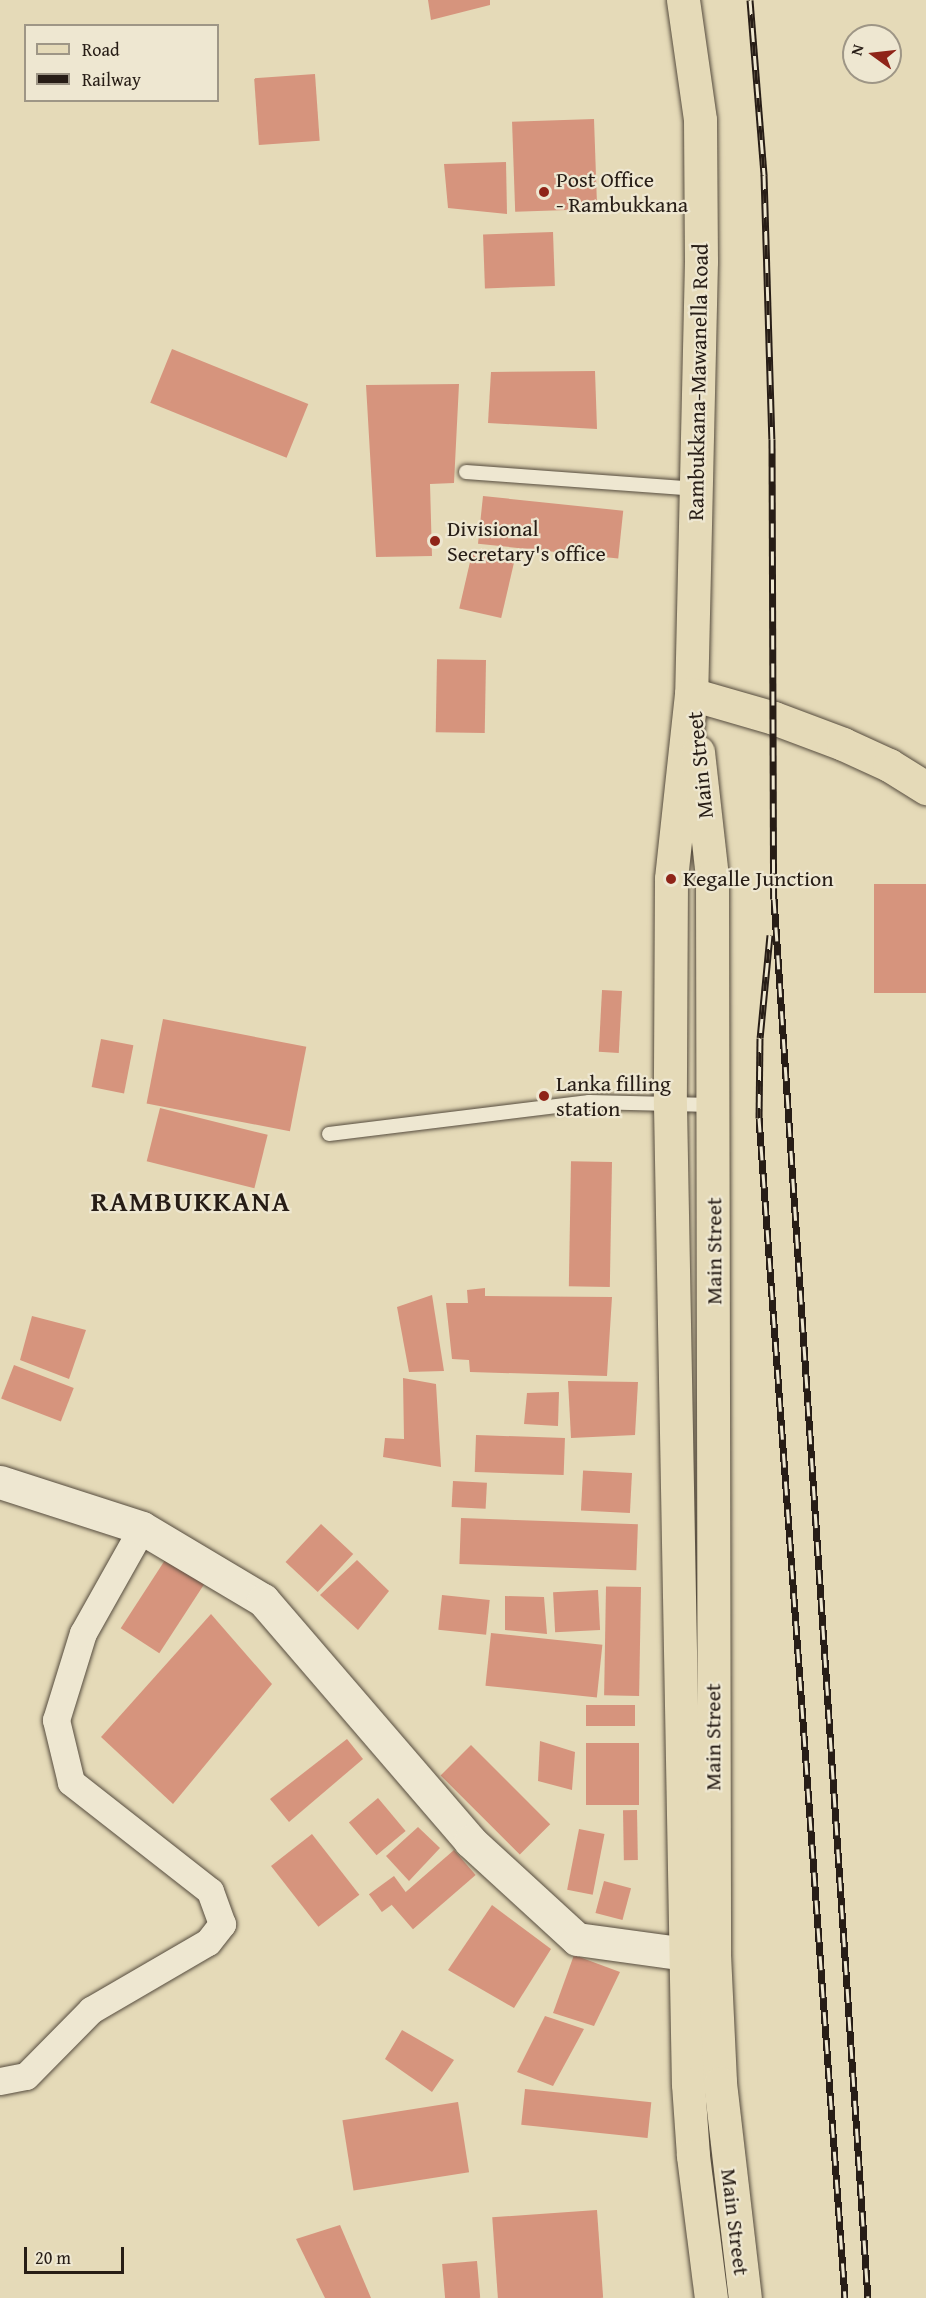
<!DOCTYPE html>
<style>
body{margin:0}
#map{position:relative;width:926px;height:2298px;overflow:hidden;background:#e5dab8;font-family:"Gentium Book Plus",serif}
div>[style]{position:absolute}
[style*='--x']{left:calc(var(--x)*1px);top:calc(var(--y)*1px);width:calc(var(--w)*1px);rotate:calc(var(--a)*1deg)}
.building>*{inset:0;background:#d6947d;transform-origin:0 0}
.roads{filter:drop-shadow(0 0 2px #564c3e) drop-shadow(0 0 2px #564c3e)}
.lane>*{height:14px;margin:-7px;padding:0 7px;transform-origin:7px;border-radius:7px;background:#eee7d1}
.street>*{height:27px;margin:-13.5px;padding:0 13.5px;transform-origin:13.5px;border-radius:13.5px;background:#eee7d1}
.secondary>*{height:33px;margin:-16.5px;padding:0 16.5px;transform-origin:16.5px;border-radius:16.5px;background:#eee7d1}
.primary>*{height:33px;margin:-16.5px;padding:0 16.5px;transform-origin:16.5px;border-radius:16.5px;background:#e5dab8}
.rail>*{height:7px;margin-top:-3.5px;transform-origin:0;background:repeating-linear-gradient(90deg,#eee7d1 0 14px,#271d16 0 28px);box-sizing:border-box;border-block:2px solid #271d16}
.dots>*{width:16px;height:16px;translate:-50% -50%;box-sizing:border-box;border:3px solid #eee7d1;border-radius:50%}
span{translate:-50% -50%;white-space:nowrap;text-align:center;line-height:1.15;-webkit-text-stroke:4.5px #eee7d1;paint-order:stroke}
.poi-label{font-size:22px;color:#271d16}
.left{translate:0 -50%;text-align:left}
.street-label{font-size:22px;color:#271d16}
.district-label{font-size:28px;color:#271d16;font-weight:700;letter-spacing:1.5px}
.legend{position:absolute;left:24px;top:24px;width:195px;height:78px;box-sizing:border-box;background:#eee7d1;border:2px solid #9e9686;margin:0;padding:8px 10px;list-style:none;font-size:18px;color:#271d16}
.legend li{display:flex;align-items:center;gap:12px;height:30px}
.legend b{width:30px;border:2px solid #9e9686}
.north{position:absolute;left:842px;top:24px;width:60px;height:60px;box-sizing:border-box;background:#eee7d1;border:2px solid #9e9686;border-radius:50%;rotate:285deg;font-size:16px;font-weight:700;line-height:24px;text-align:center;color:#271d16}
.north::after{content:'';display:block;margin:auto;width:21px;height:27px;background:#8f2418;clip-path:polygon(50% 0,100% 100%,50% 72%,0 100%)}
.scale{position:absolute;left:24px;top:2247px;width:100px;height:27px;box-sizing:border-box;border:3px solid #271d16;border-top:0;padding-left:8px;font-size:18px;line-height:21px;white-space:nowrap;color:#271d16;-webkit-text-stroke:4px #eee7d1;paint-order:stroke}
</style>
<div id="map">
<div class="building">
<i style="clip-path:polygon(428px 0,490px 0,490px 5px,431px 20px)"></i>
<i style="left:315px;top:74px;width:67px;height:61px;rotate:86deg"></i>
<i style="left:594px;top:119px;width:90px;height:82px;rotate:88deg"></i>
<i style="clip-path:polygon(506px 162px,507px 214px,448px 208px,444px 164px)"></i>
<i style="left:553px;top:232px;width:54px;height:70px;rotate:88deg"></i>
<i style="left:172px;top:349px;width:147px;height:58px;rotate:22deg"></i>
<i style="clip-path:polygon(595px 371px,597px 429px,488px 423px,491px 372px)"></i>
<i style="clip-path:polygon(459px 384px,454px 483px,430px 484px,432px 556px,376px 557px,366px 385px)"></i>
<i style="left:483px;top:496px;width:141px;height:48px;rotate:6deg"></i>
<i style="left:473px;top:549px;width:43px;height:61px;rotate:13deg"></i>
<i style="left:486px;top:660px;width:73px;height:49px;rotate:91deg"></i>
<i style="left:926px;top:884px;width:109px;height:52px;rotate:90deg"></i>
<i style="left:622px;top:991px;width:62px;height:20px;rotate:93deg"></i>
<i style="left:163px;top:1019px;width:146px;height:86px;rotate:11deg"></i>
<i style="left:101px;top:1039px;width:33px;height:49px;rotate:11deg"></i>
<i style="left:160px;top:1108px;width:111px;height:55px;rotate:14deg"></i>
<i style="left:612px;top:1162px;width:125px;height:41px;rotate:91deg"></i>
<i style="clip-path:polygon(485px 1288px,485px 1296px,612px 1297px,607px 1376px,470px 1372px,469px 1360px,452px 1359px,446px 1303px,468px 1303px,467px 1290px)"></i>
<i style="clip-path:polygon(432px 1295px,444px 1371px,409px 1372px,397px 1307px)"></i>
<i style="clip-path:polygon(32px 1316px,86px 1330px,69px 1379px,20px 1360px)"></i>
<i style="left:14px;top:1365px;width:64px;height:36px;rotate:21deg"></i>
<i style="clip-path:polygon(403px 1378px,436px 1384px,441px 1467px,383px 1457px,385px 1438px,404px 1439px)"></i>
<i style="clip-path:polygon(568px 1381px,638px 1382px,635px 1435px,571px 1438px)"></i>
<i style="clip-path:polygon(559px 1392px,558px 1426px,524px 1424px,527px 1393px)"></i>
<i style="left:476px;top:1435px;width:89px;height:37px;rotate:2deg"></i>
<i style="left:632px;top:1473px;width:40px;height:49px;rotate:93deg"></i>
<i style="left:453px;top:1481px;width:34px;height:26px;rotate:3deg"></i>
<i style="left:461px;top:1518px;width:177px;height:46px;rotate:2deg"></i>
<i style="left:321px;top:1524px;width:44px;height:52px;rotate:43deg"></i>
<i style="left:167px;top:1557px;width:46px;height:85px;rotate:33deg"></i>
<i style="clip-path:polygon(357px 1560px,389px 1591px,358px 1630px,320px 1595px)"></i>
<i style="left:641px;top:1587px;width:109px;height:35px;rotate:91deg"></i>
<i style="left:598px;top:1590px;width:40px;height:45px;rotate:87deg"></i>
<i style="left:442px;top:1595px;width:48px;height:35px;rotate:6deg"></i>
<i style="clip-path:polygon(505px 1596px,544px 1597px,547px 1634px,505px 1630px)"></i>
<i style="clip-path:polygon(211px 1614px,272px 1684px,173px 1804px,101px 1737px)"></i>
<i style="left:491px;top:1633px;width:112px;height:53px;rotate:6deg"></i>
<i style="left:635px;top:1705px;width:21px;height:49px;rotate:90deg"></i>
<i style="clip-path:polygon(347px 1739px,363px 1759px,289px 1822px,270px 1799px)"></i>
<i style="clip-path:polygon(540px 1741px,575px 1752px,572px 1790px,538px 1781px)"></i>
<i style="left:586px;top:1743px;width:53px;height:62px"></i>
<i style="left:471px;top:1745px;width:112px;height:43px;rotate:45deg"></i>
<i style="left:378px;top:1798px;width:43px;height:38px;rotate:50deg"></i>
<i style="left:637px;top:1810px;width:50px;height:14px;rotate:89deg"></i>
<i style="clip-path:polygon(418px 1827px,440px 1848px,409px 1881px,386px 1856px)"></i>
<i style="left:579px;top:1829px;width:26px;height:62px;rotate:11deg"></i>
<i style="left:312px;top:1834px;width:77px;height:52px;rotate:52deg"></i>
<i style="left:454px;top:1850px;width:33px;height:83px;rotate:49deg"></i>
<i style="left:394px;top:1876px;width:22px;height:31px;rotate:54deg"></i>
<i style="left:604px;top:1881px;width:28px;height:33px;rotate:15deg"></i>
<i style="clip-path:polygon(492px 1905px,551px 1949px,514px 2008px,448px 1970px)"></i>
<i style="clip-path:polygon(574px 1955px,620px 1972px,594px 2026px,553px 2013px)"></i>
<i style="clip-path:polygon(545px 2016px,584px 2029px,553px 2086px,517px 2072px)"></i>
<i style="clip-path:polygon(402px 2030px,454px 2060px,432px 2092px,385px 2059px)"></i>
<i style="left:525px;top:2089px;width:127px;height:36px;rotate:6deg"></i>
<i style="left:458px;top:2102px;width:71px;height:117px;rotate:81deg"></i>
<i style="left:597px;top:2210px;width:88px;height:105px;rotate:86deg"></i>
<i style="clip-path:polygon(340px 2225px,371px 2298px,325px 2298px,296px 2239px)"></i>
<i style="left:477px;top:2261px;width:37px;height:35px;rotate:85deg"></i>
</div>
<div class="roads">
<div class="lane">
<i style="--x:466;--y:472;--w:232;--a:4.2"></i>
<i style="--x:329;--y:1134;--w:262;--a:-7"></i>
<i style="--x:589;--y:1102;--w:123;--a:1.4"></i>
</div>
<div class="street">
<i style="--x:0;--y:2081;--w:26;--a:-11"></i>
<i style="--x:26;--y:2076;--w:93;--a:-45.4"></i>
<i style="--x:91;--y:2010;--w:135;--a:-30.2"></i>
<i style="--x:208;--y:1942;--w:23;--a:-52"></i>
<i style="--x:222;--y:1924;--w:35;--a:-110"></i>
<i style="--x:210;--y:1891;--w:177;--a:-141.9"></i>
<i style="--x:71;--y:1782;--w:64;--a:-103.6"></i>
<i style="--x:56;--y:1720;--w:91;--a:-72.8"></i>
<i style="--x:83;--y:1633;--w:120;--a:-60.7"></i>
</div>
<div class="secondary">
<i style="--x:0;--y:1482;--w:149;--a:17.9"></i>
<i style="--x:142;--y:1528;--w:141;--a:30.8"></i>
<i style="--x:263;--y:1600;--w:318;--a:49.3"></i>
<i style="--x:470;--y:1841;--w:145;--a:42.5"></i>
<i style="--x:577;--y:1939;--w:111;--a:7.8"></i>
<i style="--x:687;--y:1954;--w:27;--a:0"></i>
</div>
<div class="primary">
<i style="--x:683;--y:0;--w:121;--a:81.9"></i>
<i style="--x:700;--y:120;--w:141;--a:89.6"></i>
<i style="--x:701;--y:261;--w:433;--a:91.3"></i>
<i style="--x:691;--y:694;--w:186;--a:96.2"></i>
<i style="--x:671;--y:879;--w:226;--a:90.3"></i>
<i style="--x:670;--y:1105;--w:979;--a:88.95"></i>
<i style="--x:688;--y:2084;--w:72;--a:86"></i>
<i style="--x:693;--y:2156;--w:143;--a:82.8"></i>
<i style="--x:691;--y:694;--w:86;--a:16.1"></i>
<i style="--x:774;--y:718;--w:74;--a:20.6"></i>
<i style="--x:843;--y:744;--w:51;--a:24.5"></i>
<i style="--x:889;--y:765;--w:44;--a:31.9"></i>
<i style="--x:698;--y:752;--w:126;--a:83.6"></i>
<i style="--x:712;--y:877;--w:1077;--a:89.89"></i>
<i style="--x:714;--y:1954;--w:129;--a:87.3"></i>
<i style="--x:720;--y:2083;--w:216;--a:83.4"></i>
</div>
</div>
<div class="rail">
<i style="--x:750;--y:0;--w:176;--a:85.4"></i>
<i style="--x:764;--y:175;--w:264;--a:88.3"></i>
<i style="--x:772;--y:439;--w:460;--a:89.8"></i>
<i style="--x:774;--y:899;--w:1402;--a:86.16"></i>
<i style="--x:770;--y:935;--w:103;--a:95.5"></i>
<i style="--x:760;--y:1038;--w:80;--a:90.7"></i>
<i style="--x:759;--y:1118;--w:1183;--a:85.83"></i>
</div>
<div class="dots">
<i style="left:544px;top:192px;background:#8f2418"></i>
<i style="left:435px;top:541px;background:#8f2418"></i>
<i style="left:671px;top:879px;background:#8f2418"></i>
<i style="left:544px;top:1096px;background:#8f2418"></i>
</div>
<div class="poi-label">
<span class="left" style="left:556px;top:192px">Post Office<br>- Rambukkana</span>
<span class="left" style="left:447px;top:541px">Divisional<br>Secretary's office</span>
<span class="left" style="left:683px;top:879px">Kegalle Junction</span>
<span class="left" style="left:556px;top:1096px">Lanka filling<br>station</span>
</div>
<div class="street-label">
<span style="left:698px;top:382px;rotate:-89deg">Rambukkana-Mawanella Road</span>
<span style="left:700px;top:765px;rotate:-96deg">Main Street</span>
<span style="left:714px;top:1251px;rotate:-90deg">Main Street</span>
<span style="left:713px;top:1737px;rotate:-90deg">Main Street</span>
<span style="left:735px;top:2222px;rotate:83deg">Main Street</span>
</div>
<div class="district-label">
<span style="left:191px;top:1201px">RAMBUKKANA</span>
</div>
<ul class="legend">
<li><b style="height:8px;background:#e5dab8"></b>Road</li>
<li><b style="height:8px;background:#271d16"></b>Railway</li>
</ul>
<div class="north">N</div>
<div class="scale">20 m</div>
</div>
